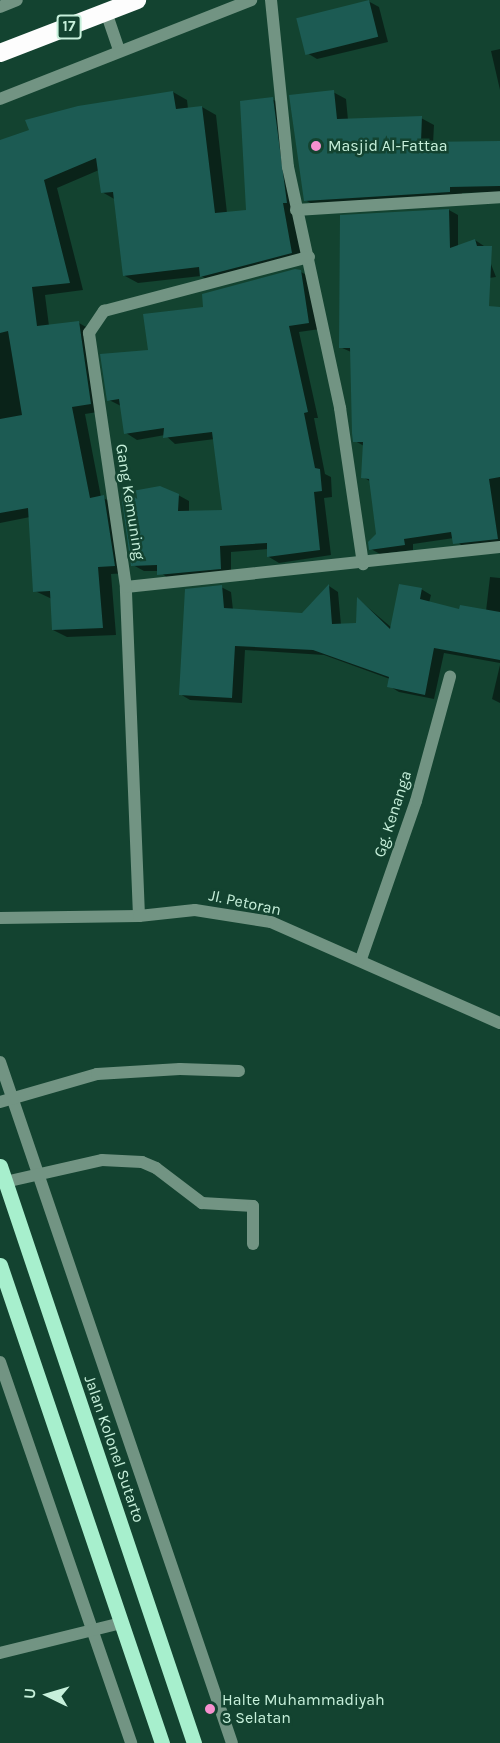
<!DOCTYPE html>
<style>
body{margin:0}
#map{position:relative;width:500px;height:1743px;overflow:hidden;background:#134330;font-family:Karla,sans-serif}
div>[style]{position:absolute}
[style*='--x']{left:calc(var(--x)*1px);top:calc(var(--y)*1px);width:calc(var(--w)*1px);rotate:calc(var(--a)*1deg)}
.shadow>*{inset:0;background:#0007}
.building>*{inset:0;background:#1c5b53;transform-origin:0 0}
.street>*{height:12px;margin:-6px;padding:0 6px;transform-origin:6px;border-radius:6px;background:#729483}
.primary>*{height:15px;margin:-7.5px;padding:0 7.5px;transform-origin:7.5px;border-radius:7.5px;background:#a7efcd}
.highway>*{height:18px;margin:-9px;padding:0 9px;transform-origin:9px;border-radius:9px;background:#fdfdfd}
.dots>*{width:16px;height:16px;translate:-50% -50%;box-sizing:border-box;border:3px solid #134330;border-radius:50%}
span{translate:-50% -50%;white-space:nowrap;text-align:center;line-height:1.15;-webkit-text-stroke:5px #134330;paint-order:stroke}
.shield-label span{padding:2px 4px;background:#134330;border:2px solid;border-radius:4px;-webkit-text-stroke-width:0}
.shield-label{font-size:15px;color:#c7f0db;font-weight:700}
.poi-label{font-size:16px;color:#c7f0db}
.left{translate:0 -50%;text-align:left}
.street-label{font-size:16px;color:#c7f0db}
.north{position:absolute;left:18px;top:1665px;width:60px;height:60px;-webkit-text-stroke:4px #134330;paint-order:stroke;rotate:275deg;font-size:16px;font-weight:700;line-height:24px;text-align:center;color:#c7f0db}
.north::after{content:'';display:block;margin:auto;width:21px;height:27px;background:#c7f0db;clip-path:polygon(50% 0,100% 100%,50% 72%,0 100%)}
</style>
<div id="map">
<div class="shadow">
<i style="clip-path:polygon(368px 1px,379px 7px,388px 42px,317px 59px,307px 53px)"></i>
<i style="clip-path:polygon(500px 49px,500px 90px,491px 51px)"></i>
<i style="clip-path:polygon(173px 92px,187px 100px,188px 109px,202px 107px,216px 115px,227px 213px,248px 211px,272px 99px,286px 107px,305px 260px,215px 284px,201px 276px,138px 283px,125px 276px,116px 200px,102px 192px,99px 170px,57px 188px,83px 290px,45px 295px,49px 326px,79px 323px,93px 331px,104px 411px,85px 414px,101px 497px,118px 505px,128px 573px,111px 574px,116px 635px,67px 637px,53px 630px,52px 599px,35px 591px,30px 517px,0 523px,0 142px)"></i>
<i style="clip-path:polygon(333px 92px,346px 99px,348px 120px,421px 118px,434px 125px,433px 144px,500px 142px,500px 192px,462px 193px,462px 198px,318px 207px,305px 200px)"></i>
<i style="clip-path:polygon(449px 210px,458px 215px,458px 247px,475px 240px,484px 246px,496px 277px,392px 292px,500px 308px,500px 544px,464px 548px,454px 538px,413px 544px,413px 550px,380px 554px,371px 549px,377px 535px,371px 482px,363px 477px,364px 446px,355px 441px,351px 352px,340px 347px)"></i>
<i style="clip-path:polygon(301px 272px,312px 278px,320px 329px,299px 332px,318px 418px,314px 418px,325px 474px,331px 477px,332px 497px,324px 498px,331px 555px,279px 563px,269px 557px,268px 549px,231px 552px,231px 574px,170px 580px,159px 571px,144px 571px,133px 565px,178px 495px,189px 501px,189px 512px,223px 511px,215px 439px,175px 444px,165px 435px,137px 440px,126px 433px,121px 406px,109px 400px,149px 351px,205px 309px)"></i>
<i style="clip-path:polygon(490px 577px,500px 578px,500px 663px,444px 653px,434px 699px,399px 692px,389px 686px,390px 679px,324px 655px,245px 650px,242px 703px,190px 700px,180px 694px,221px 587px,231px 592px,233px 610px,302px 615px,329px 586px,338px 592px,341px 625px,357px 625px,358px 599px,392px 628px,421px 589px,431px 595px,429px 603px,461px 610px,486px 611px)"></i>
<i style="clip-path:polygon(500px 665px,500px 703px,492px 699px)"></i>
</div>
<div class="building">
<i style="left:369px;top:0;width:38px;height:75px;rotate:76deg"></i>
<i style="clip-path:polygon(334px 90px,337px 119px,422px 116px,421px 142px,500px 141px,500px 186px,450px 187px,450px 192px,304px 201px,289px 95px)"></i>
<i style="clip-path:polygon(173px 91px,176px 109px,202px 106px,215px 213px,246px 210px,240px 101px,273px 97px,287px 203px,283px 203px,292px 253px,200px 277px,199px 267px,123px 276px,113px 192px,101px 193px,96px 158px,44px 180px,70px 283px,32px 287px,37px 326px,79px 321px,91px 404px,72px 407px,90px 498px,104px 495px,115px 566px,98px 567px,103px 628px,52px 630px,50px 591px,33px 592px,28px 508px,0 513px,0 419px,22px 415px,8px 331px,0 333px,0 140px,29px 130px,25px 120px,78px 106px)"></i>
<i style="clip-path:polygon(449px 209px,450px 248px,475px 239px,477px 246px,492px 246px,489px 306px,500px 307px,500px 477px,489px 479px,498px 539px,453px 544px,451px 532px,404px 539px,405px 545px,369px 550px,368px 542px,376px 534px,369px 479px,361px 478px,363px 442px,353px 442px,352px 433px,350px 348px,339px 348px,340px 215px)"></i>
<i style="clip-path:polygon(295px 269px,301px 270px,309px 323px,289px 326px,308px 412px,304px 413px,315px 468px,320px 469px,322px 491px,314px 492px,320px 550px,267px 557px,267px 543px,220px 546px,221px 569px,157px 575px,157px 565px,131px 566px,121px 493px,160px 486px,179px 494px,178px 511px,222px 510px,212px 432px,163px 438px,164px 428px,124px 434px,119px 399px,107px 401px,100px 354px,148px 350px,143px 314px,203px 307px,202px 294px)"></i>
<i style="clip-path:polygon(329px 584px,332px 624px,356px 623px,357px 597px,390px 629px,399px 584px,422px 588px,420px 599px,459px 609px,460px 605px,500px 612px,500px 660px,434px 648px,425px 695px,387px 687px,389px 677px,313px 650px,235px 646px,232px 698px,179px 695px,185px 589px,222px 585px,224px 608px,302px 613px)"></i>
</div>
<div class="street">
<i style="--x:271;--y:0;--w:168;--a:84.2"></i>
<i style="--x:288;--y:167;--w:247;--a:77.8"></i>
<i style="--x:340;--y:408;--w:158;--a:81.6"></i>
<i style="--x:0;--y:7;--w:18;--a:-22"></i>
<i style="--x:106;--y:12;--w:40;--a:71.1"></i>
<i style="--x:0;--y:99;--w:270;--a:-21.5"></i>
<i style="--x:296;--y:210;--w:204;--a:-3.6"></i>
<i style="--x:126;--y:587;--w:376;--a:-6.1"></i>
<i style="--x:139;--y:916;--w:329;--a:-92.3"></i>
<i style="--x:126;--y:587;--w:257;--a:-98.3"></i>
<i style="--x:89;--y:333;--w:27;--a:-56"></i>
<i style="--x:104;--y:311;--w:212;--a:-14.8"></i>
<i style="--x:0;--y:918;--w:139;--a:-0.8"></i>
<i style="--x:139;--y:916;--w:56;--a:-6.1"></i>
<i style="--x:195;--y:910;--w:77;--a:9"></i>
<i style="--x:271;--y:922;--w:250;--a:23.8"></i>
<i style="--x:361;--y:959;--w:167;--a:-70.8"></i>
<i style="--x:416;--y:801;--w:129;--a:-74.7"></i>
<i style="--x:0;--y:1062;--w:719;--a:71.19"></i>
<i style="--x:0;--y:1102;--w:101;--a:-16.1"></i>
<i style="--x:97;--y:1074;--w:83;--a:-3.4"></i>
<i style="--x:180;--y:1069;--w:59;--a:1.9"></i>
<i style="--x:5;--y:1182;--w:99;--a:-12.8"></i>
<i style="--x:102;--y:1160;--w:40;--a:2.9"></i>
<i style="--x:142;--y:1162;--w:15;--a:23"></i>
<i style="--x:156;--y:1168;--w:58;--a:37.3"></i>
<i style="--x:202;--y:1203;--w:51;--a:3.4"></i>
<i style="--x:253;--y:1206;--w:38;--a:90"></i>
<i style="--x:0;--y:1362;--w:403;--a:71"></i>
<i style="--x:0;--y:1653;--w:125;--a:-13.9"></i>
</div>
<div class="primary">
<i style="--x:0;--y:1166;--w:609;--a:71.42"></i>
<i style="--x:0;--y:1265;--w:505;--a:71.28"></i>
</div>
<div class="highway">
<i style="--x:0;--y:53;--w:147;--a:-21.1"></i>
</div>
<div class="dots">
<i style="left:316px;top:146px;background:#f790cf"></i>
<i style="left:210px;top:1709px;background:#f790cf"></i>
</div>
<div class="shield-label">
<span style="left:69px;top:27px">17</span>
</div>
<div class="poi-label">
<span class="left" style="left:328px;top:146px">Masjid Al-Fattaa</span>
<span class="left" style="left:222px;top:1709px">Halte Muhammadiyah<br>3 Selatan</span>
</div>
<div class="street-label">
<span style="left:130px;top:502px;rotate:81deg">Gang Kemuning</span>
<span style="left:393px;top:814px;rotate:-72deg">Gg. Kenanga</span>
<span style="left:245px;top:903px;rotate:12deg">Jl. Petoran</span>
<span style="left:114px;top:1449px;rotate:71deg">Jalan Kolonel Sutarto</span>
</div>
<div class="north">U</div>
</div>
